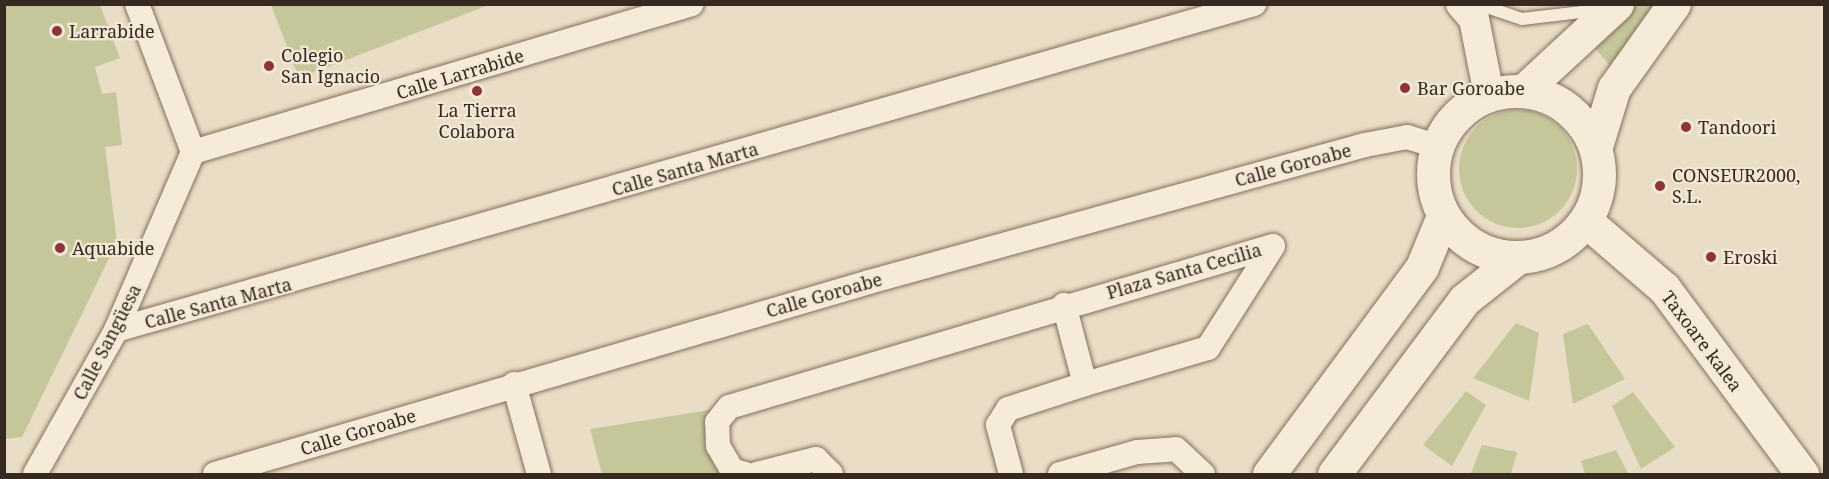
<!DOCTYPE html>
<meta charset="utf-8">
<style>
body{margin:0}
#map{position:relative;width:1829px;height:479px;overflow:hidden;background:#eaddc6;font-family:"Noto Serif",serif}
div>[style]{position:absolute}
[style*='--x']{left:calc(var(--x)*1px);top:calc(var(--y)*1px);width:calc(var(--w)*1px);rotate:calc(var(--a)*1deg)}
.green>*{inset:0;background:#c5c79b}
.round{border-radius:50%}
.roads{filter:drop-shadow(0 0 2px #846f5d) drop-shadow(0 0 2px #846f5d)}
.service>*{height:12px;margin:-6px;padding:0 6px;transform-origin:6px;border-radius:6px;background:#f6ebd9}
.minor>*{height:24px;margin:-12px;padding:0 12px;transform-origin:12px;border-radius:12px;background:#f6ebd9}
.tertiary>*{height:30px;margin:-15px;padding:0 15px;transform-origin:15px;border-radius:15px;background:#f6ebd9}
.secondary>*{height:33px;margin:-16.5px;padding:0 16.5px;transform-origin:16.5px;border-radius:16.5px;background:#f6ebd9}
.secondary>.ring{margin:-16.5px;padding:0;box-sizing:content-box;background:none;border:33px solid #f6ebd9;border-radius:50%}
.dots>*{width:16px;height:16px;translate:-50% -50%;box-sizing:border-box;border:3px solid #f2e8d5;border-radius:50%}
span{translate:-50% -50%;white-space:nowrap;text-align:center;line-height:1.15;-webkit-text-stroke:4.5px #f2e8d5;paint-order:stroke}
.poi-label{font-size:18px;color:#352920}
.left{translate:0 -50%;text-align:left}
.street-label{font-size:18px;color:#352920}
.frame{position:absolute;inset:0;border:6px solid #352920;pointer-events:none}
</style>
<div id="map">
<div class="green">
<i style="clip-path:polygon(4px 5px,100px 5px,120px 58px,95px 67px,102px 94px,116px 92px,122px 145px,105px 147px,117px 242px,22px 437px,5px 439px)"></i>
<i style="clip-path:polygon(271px 5px,489px 5px,299px 78px)"></i>
<i style="clip-path:polygon(1634px 5px,1659px 5px,1611px 67px,1595px 48px)"></i>
<i class="round" style="left:1459px;top:110px;width:118px;height:118px"></i>
<i style="clip-path:polygon(1516px 323px,1539px 333px,1529px 401px,1473px 378px)"></i>
<i style="clip-path:polygon(1588px 324px,1625px 379px,1573px 404px,1563px 334px)"></i>
<i style="clip-path:polygon(1466px 391px,1486px 405px,1452px 466px,1423px 445px)"></i>
<i style="clip-path:polygon(1633px 392px,1675px 447px,1641px 469px,1612px 406px)"></i>
<i style="clip-path:polygon(729px 407px,717px 422px,745px 474px,602px 474px,590px 429px)"></i>
<i style="clip-path:polygon(1482px 445px,1517px 452px,1511px 474px,1471px 473px)"></i>
<i style="clip-path:polygon(1616px 450px,1628px 473px,1585px 474px,1581px 461px)"></i>
</div>
<div class="roads">
<div class="service">
<i style="--x:1478;--y:4;--w:46;--a:18.8"></i>
<i style="--x:1522;--y:19;--w:78;--a:-6.7"></i>
</div>
<div class="minor">
<i style="--x:193;--y:152;--w:520;--a:-16.52"></i>
<i style="--x:116;--y:330;--w:1184;--a:-15.99"></i>
<i style="--x:514;--y:384;--w:93;--a:74.5"></i>
<i style="--x:35;--y:474;--w:165;--a:-60.6"></i>
<i style="--x:116;--y:330;--w:194;--a:-66.6"></i>
<i style="--x:193;--y:152;--w:158;--a:-110.7"></i>
<i style="--x:215;--y:474;--w:682;--a:-16.36"></i>
<i style="--x:869;--y:282;--w:515;--a:-15.44"></i>
<i style="--x:1365;--y:145;--w:43;--a:-10.8"></i>
<i style="--x:1407;--y:137;--w:31;--a:17"></i>
<i style="--x:745;--y:474;--w:14;--a:-163"></i>
<i style="--x:732;--y:470;--w:28;--a:-120"></i>
<i style="--x:718;--y:446;--w:24;--a:-92"></i>
<i style="--x:717;--y:422;--w:19;--a:-51"></i>
<i style="--x:729;--y:407;--w:567;--a:-16.49"></i>
<i style="--x:1273;--y:246;--w:121;--a:122.5"></i>
<i style="--x:1208;--y:348;--w:128;--a:163.7"></i>
<i style="--x:757;--y:474;--w:61;--a:-14.3"></i>
<i style="--x:816;--y:459;--w:21;--a:45"></i>
<i style="--x:1011;--y:474;--w:51;--a:-104.9"></i>
<i style="--x:998;--y:425;--w:19;--a:-58"></i>
<i style="--x:1008;--y:409;--w:81;--a:-18"></i>
<i style="--x:1085;--y:384;--w:82;--a:-104.9"></i>
<i style="--x:1060;--y:474;--w:80;--a:-15.9"></i>
<i style="--x:1137;--y:452;--w:39;--a:-4"></i>
<i style="--x:1176;--y:449;--w:37;--a:43"></i>
</div>
<div class="tertiary">
<i style="--x:1461;--y:4;--w:20;--a:49"></i>
<i style="--x:1474;--y:19;--w:77;--a:78.8"></i>
</div>
<div class="secondary">
<i class="ring" style="left:1433px;top:91px;width:133px;height:133px"></i>
<i style="--x:1523;--y:91;--w:128;--a:-42.8"></i>
<i style="--x:1596;--y:146;--w:61;--a:-72.8"></i>
<i style="--x:1614;--y:88;--w:103;--a:-54.5"></i>
<i style="--x:1586;--y:221;--w:103;--a:40.7"></i>
<i style="--x:1664;--y:288;--w:232;--a:53.4"></i>
<i style="--x:1269;--y:474;--w:257;--a:-53.5"></i>
<i style="--x:1422;--y:267;--w:55;--a:-67.6"></i>
<i style="--x:1334;--y:474;--w:217;--a:-53.2"></i>
<i style="--x:1464;--y:300;--w:68;--a:-38.4"></i>
</div>
</div>
<div class="dots">
<i style="left:57px;top:31px;background:#8d333a"></i>
<i style="left:269px;top:66px;background:#8d333a"></i>
<i style="left:1405px;top:88px;background:#8d333a"></i>
<i style="left:477px;top:91px;background:#8d333a"></i>
<i style="left:1686px;top:127px;background:#8d333a"></i>
<i style="left:1660px;top:186px;background:#8d333a"></i>
<i style="left:60px;top:248px;background:#8d333a"></i>
<i style="left:1711px;top:257px;background:#8d333a"></i>
</div>
<div class="poi-label">
<span class="left" style="left:69px;top:31px">Larrabide</span>
<span class="left" style="left:281px;top:66px">Colegio<br>San Ignacio</span>
<span class="left" style="left:1417px;top:88px">Bar Goroabe</span>
<span style="left:477px;top:121px">La Tierra<br>Colabora</span>
<span class="left" style="left:1698px;top:127px">Tandoori</span>
<span class="left" style="left:1672px;top:186px">CONSEUR2000,<br>S.L.</span>
<span class="left" style="left:72px;top:248px">Aquabide</span>
<span class="left" style="left:1723px;top:257px">Eroski</span>
</div>
<div class="street-label">
<span style="left:460px;top:74px;rotate:-17deg">Calle Larrabide</span>
<span style="left:1293px;top:165px;rotate:-15deg">Calle Goroabe</span>
<span style="left:685px;top:169px;rotate:-16deg">Calle Santa Marta</span>
<span style="left:1184px;top:271px;rotate:-16deg">Plaza Santa Cecilia</span>
<span style="left:824px;top:295px;rotate:-16deg">Calle Goroabe</span>
<span style="left:218px;top:303px;rotate:-15deg">Calle Santa Marta</span>
<span style="left:1702px;top:341px;rotate:53deg">Taxoare kalea</span>
<span style="left:107px;top:342px;rotate:-63deg">Calle Sangüesa</span>
<span style="left:358px;top:432px;rotate:-17deg">Calle Goroabe</span>
</div>
<div class="frame"></div>
</div>
